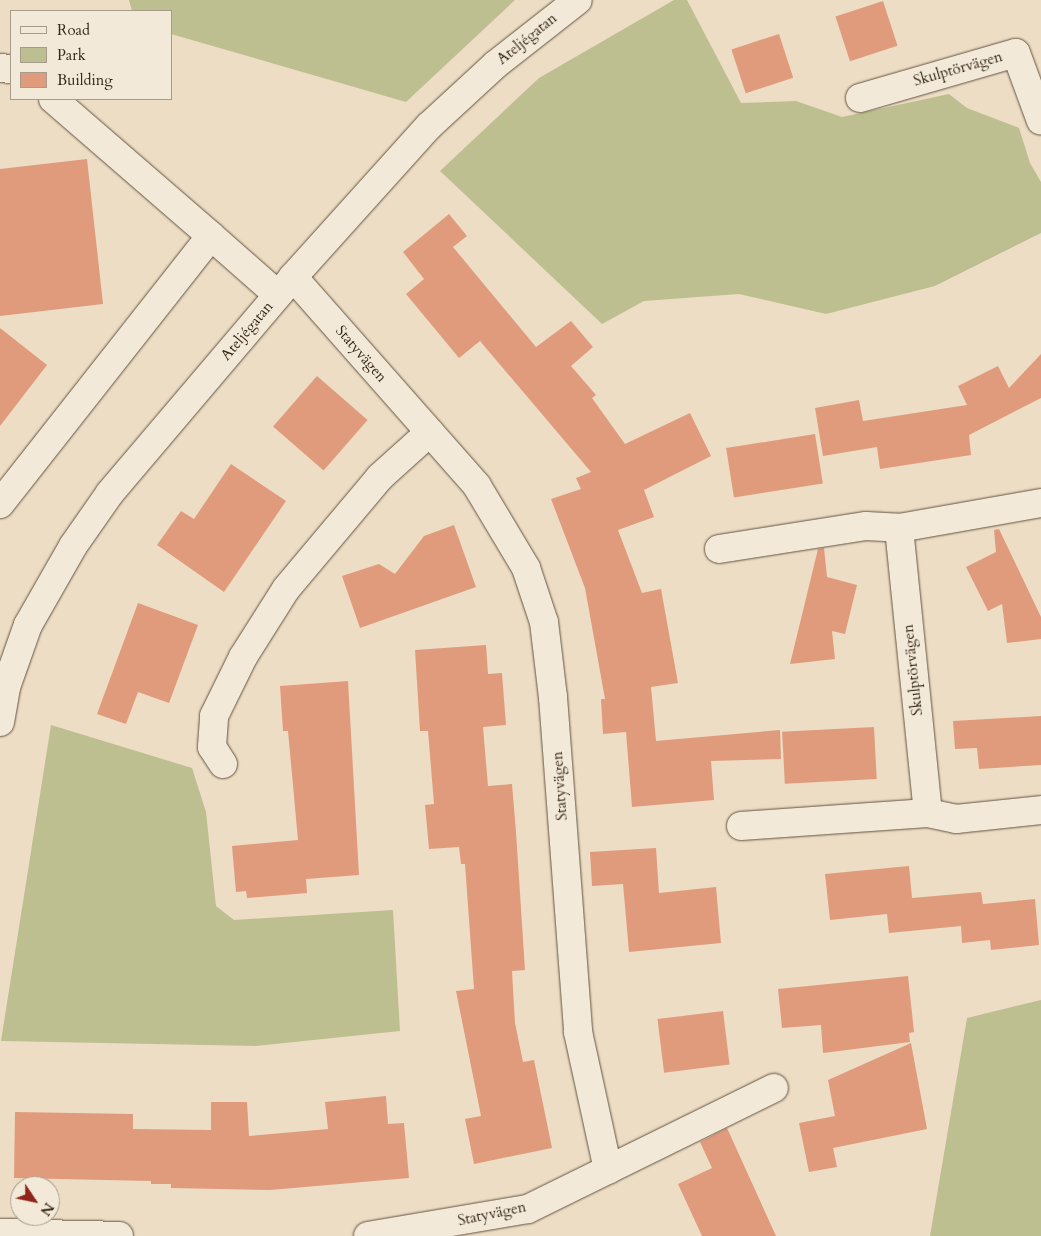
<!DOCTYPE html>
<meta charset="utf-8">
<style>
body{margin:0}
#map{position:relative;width:1041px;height:1236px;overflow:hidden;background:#edddc4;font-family:Cardo,serif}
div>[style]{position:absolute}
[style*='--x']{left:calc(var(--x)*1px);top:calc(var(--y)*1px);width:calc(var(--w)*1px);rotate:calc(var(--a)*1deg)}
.green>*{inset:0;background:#bebf90}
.building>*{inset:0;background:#e09b7d;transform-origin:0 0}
.roads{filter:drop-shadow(0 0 1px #635442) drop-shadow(0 0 1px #635442)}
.minor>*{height:28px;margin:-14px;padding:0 14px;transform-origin:14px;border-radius:14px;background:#f3e9d9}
span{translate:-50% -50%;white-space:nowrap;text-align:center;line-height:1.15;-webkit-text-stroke:5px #f3e9d9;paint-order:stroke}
.street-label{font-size:15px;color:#352716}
.legend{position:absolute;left:10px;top:10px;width:162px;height:90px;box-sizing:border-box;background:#f3e9d9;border:1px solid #a79b8b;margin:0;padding:6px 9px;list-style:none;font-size:15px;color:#352716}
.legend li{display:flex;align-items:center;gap:10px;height:25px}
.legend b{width:25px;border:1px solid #a79b8b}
.north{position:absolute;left:10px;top:1176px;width:50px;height:50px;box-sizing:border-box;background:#f3e9d9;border:1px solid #a79b8b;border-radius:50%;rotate:124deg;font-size:14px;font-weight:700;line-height:20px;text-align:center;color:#352716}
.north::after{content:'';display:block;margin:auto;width:18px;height:22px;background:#8f2418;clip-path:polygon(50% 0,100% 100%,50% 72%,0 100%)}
</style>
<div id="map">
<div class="green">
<i style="clip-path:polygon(129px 0,515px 0,406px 102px,171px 34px,171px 11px,132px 11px)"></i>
<i style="clip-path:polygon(674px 0,687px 0,741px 103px,796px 101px,842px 117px,949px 94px,967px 108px,1019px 128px,1030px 163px,1041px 182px,1041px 233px,935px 286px,826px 314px,739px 294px,644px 301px,602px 324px,440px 171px,539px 78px)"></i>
<i style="clip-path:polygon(51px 725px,192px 768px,206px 812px,216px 906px,234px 920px,393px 910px,400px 1031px,256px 1046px,1px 1041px)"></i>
<i style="clip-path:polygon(1041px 1000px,1041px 1236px,930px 1236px,967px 1018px)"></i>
</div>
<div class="building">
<i style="left:883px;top:1px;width:47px;height:50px;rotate:72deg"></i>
<i style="left:779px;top:34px;width:46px;height:50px;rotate:72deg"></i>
<i style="clip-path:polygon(87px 159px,103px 304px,0 316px,0 169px)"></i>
<i style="clip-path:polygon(449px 214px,467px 236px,453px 247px,536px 347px,571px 321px,593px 347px,571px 366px,596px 395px,592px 398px,625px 444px,690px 413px,711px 456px,644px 490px,654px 517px,618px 530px,642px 593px,661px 589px,678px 683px,651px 687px,656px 741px,780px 730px,781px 759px,711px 761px,714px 800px,632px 807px,626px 732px,603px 734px,601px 699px,605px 699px,585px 588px,551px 499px,581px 489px,576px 478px,591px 472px,480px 341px,459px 358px,406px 294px,424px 279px,403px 252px)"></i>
<i style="clip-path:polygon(0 328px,47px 365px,0 426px)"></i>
<i style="clip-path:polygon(1041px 354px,1041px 398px,969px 435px,971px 455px,880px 469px,877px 447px,823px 456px,815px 408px,859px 400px,863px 421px,967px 405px,958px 386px,998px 366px,1009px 388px)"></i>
<i style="left:317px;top:376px;width:67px;height:67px;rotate:41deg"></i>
<i style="left:815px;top:434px;width:50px;height:90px;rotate:81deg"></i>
<i style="clip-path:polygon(231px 464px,286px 501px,224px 592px,157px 545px,181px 511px,194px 519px)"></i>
<i style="clip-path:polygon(454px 525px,476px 587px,360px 628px,342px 576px,379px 564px,395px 574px,424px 536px)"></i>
<i style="clip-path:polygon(999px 529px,1041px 617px,1041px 639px,1007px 643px,1002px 604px,988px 611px,966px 567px,996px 552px,994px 530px)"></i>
<i style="clip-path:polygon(824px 548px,827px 577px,857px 585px,845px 634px,832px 631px,835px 659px,790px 664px,818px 549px)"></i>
<i style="clip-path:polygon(138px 603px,198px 625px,169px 703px,138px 692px,126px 724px,97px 714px)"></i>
<i style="clip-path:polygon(486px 645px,488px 674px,502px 673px,506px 725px,483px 727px,488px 786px,512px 784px,516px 832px,525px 970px,512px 971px,515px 1023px,523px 1062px,534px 1060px,552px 1148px,474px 1164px,465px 1119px,481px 1116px,456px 991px,474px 989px,465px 864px,461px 864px,459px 847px,429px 849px,425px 805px,434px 804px,428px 731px,420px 731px,415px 650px)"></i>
<i style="clip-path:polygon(348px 681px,359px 875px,306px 879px,307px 893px,247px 898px,246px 891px,236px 892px,232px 846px,298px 840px,288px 731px,283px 731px,280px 686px)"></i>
<i style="clip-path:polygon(1041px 716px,1041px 765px,979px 769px,977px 748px,955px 749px,953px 721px)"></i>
<i style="left:874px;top:727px;width:52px;height:92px;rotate:87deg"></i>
<i style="clip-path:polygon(656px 848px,659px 893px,716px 887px,721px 943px,629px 952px,623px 884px,592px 886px,590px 852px)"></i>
<i style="clip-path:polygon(909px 866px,912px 898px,981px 892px,983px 904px,1035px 899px,1039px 945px,991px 950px,990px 940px,962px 943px,961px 926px,889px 933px,887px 914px,830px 920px,825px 874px)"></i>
<i style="clip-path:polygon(908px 976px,914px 1032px,909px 1033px,910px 1042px,823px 1053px,821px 1025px,782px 1028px,778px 989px)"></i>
<i style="left:723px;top:1011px;width:54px;height:66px;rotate:83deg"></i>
<i style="clip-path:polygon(911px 1043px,927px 1129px,833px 1148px,837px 1167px,809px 1172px,799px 1123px,835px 1116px,828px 1080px)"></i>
<i style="clip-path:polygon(386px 1096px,388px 1124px,404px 1123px,409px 1178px,270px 1190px,171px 1188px,171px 1184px,151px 1184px,151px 1181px,14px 1178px,15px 1112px,133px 1114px,133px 1129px,211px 1130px,211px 1102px,247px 1102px,249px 1136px,328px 1129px,325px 1102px)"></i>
<i style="clip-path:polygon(727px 1128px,776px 1236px,702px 1236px,678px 1184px,712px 1168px,700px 1142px)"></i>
</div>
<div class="roads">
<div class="minor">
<i style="--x:0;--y:68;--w:11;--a:5"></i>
<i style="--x:860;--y:98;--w:162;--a:-16.1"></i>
<i style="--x:1016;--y:53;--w:72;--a:69.8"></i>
<i style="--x:53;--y:99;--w:209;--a:40.9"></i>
<i style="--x:293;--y:277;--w:278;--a:48.6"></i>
<i style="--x:477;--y:486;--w:96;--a:59.1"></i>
<i style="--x:526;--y:568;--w:57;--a:71.6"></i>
<i style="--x:544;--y:622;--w:76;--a:83.2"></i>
<i style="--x:553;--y:697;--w:336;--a:85.7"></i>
<i style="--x:578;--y:1032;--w:141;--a:77.7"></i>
<i style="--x:1041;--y:503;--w:144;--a:170"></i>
<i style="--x:899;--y:528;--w:286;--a:84.2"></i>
<i style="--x:928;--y:813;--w:29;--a:12"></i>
<i style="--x:956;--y:819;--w:85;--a:-6"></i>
<i style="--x:0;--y:504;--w:341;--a:-51.8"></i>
<i style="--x:211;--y:236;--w:89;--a:41.4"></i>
<i style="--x:719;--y:549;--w:149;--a:-8.9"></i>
<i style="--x:866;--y:526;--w:33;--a:3"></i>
<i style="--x:0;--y:722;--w:36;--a:-80"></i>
<i style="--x:6;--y:687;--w:66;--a:-70.5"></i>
<i style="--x:28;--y:625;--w:91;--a:-60.3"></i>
<i style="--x:73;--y:546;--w:65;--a:-55.1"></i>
<i style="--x:110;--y:493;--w:283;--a:-49.7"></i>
<i style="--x:293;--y:277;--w:203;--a:-48"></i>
<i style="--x:429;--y:126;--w:90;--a:-42.7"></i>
<i style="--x:495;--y:65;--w:105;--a:-38.1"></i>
<i style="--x:223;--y:764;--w:20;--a:-123"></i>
<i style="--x:212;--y:747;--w:31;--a:-86"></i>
<i style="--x:214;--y:716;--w:66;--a:-63.8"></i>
<i style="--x:243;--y:657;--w:80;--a:-57.7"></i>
<i style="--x:286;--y:589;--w:146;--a:-50"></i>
<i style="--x:380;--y:477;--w:67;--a:-42"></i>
<i style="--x:741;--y:826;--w:187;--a:-4"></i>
<i style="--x:0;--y:1233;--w:119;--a:1.4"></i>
<i style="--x:368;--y:1236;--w:162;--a:-9.6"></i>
<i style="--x:528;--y:1209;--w:274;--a:-26.2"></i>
</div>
</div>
<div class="street-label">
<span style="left:527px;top:39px;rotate:-39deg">Ateljégatan</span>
<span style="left:958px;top:69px;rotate:-16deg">Skulptörvägen</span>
<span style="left:247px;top:331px;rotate:-50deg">Ateljégatan</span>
<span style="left:361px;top:354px;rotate:49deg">Statyvägen</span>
<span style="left:913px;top:670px;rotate:-96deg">Skulptörvägen</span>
<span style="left:560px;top:786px;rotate:-94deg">Statyvägen</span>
<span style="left:492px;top:1214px;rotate:-12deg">Statyvägen</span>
</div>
<ul class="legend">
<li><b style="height:6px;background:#f3e9d9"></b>Road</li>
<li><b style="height:14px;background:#bebf90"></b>Park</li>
<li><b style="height:14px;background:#e09b7d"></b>Building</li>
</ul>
<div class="north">N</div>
</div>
